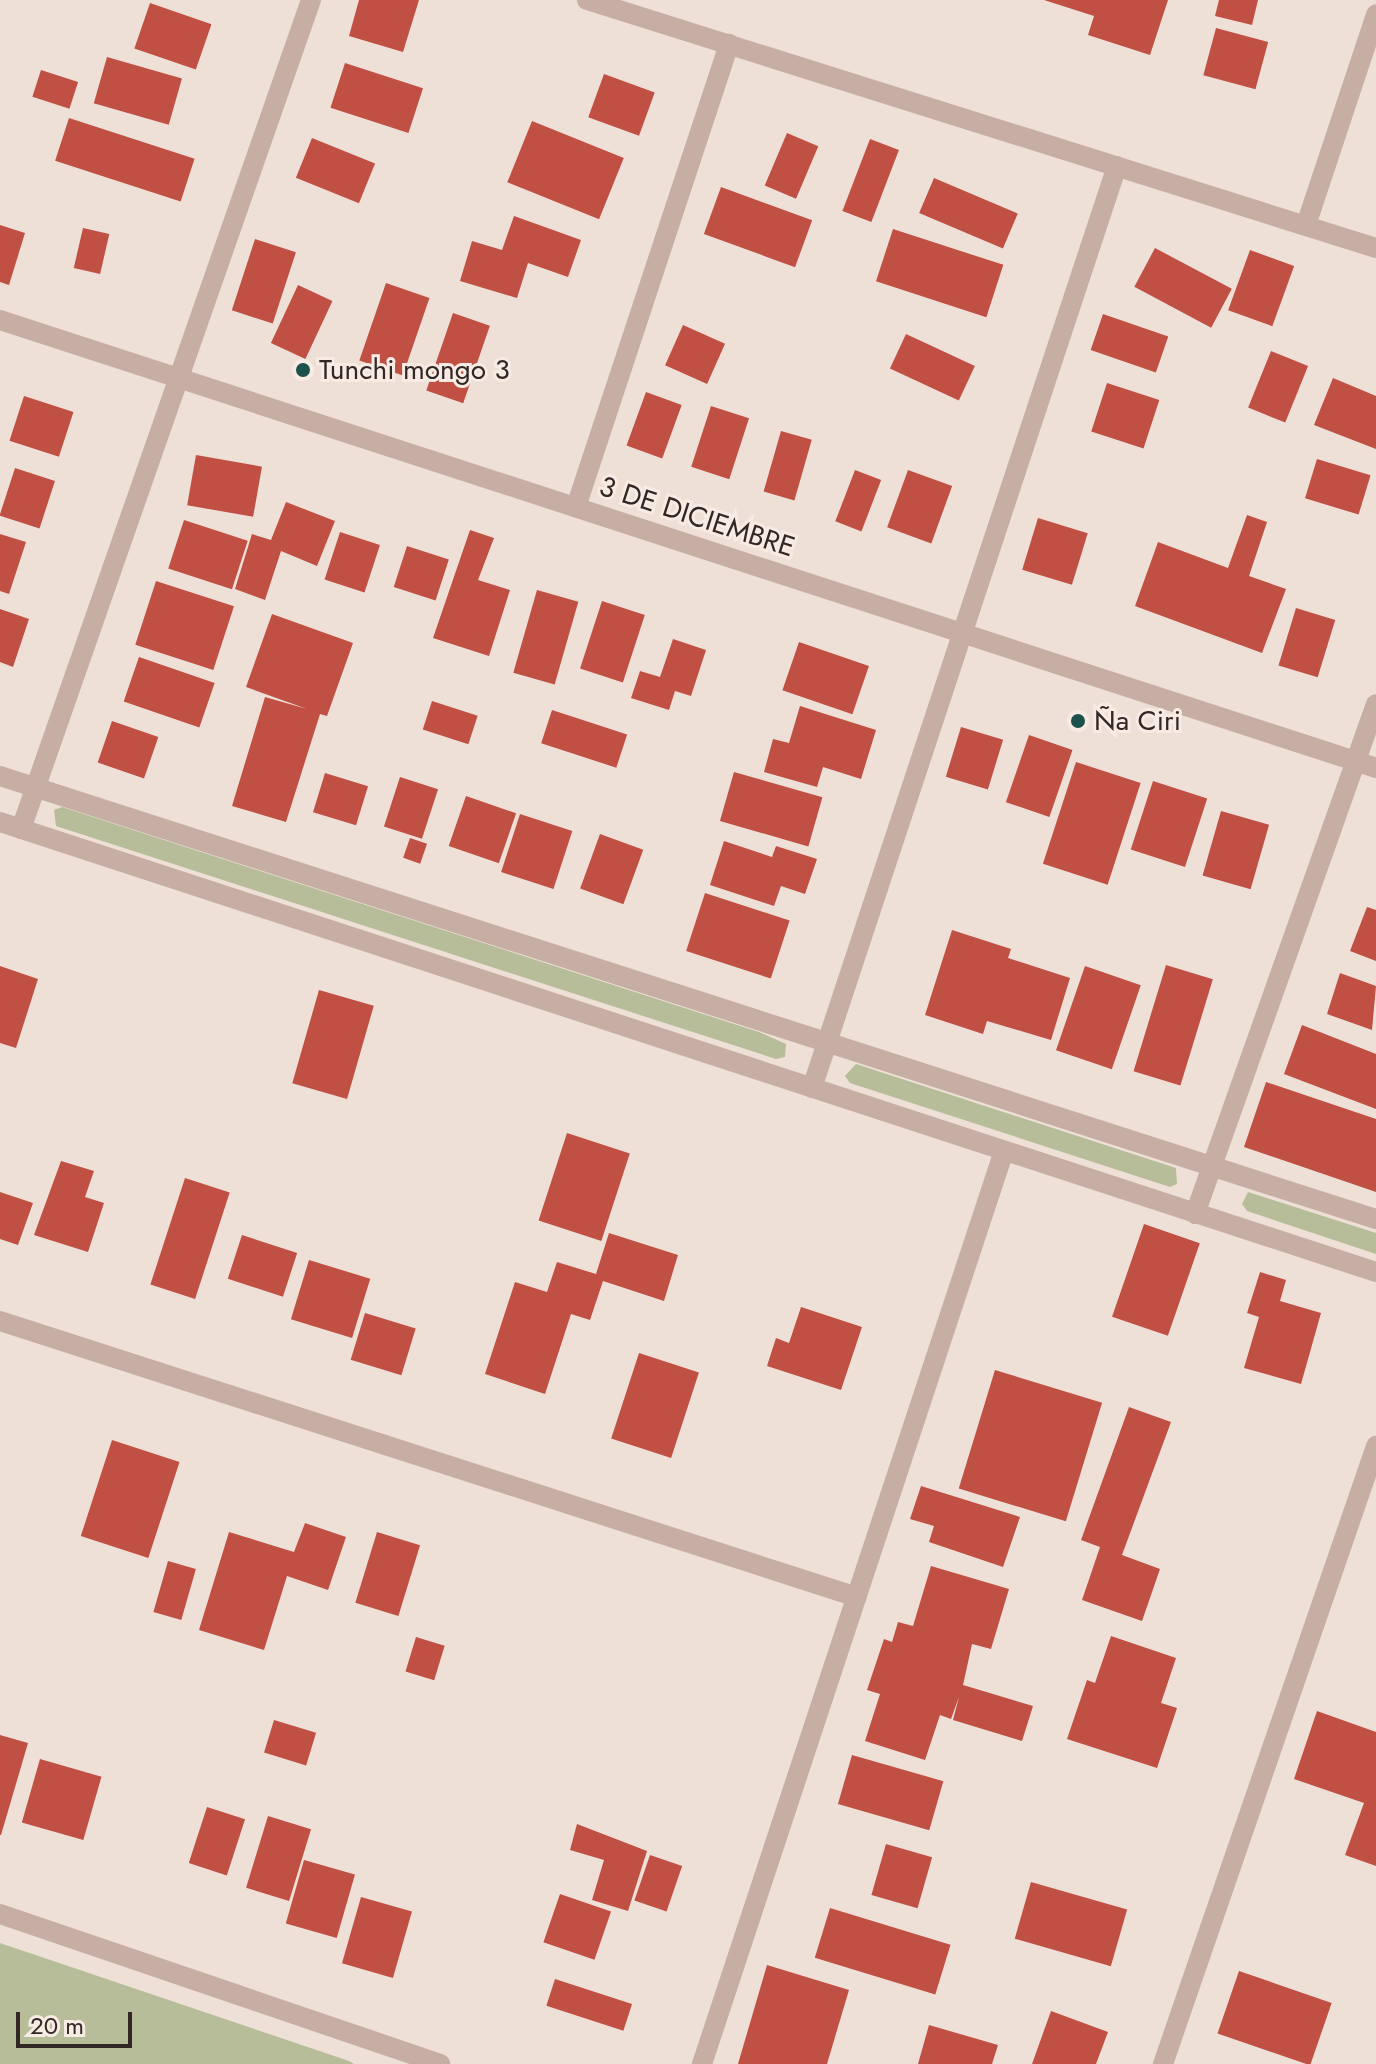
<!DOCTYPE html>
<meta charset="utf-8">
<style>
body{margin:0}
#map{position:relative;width:1376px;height:2064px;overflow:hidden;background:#efe0d7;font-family:Jost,sans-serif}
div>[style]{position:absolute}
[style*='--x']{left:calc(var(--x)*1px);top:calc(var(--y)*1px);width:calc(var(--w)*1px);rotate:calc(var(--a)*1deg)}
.green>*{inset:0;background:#b6bd98}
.building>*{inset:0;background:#c04f44;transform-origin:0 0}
.minor>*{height:20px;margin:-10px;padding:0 10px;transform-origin:10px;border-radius:10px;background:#c6aea4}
.dots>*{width:22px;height:22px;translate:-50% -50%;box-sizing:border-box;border:4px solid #f7ebe3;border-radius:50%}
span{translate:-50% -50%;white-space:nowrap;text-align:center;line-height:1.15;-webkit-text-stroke:6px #f7ebe3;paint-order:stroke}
.poi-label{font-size:28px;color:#322725}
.left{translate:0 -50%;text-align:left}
.street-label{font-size:28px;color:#322725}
.scale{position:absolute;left:16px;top:2012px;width:116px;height:36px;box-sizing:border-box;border:4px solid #322725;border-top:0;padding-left:10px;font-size:24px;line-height:28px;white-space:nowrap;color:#322725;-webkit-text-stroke:6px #f7ebe3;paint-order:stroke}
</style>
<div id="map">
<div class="green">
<i style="clip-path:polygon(62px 807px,759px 1032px,786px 1044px,785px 1057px,776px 1059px,56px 826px,54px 810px)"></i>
<i style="clip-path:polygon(856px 1064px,1176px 1168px,1177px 1184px,1170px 1187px,850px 1083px,845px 1076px)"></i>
<i style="clip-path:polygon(1248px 1192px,1376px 1233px,1376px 1254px,1247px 1211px,1242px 1204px)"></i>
<i style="clip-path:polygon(0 1943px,349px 2061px,354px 2064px,0 2064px)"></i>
</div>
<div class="building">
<i style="clip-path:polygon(359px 0,419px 0,403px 52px,349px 36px)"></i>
<i style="clip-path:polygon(1044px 0,1168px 0,1150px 55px,1088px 35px,1094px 16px)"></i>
<i style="clip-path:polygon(1219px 0,1258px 0,1252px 25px,1215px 16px)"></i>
<i style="left:150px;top:3px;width:65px;height:48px;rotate:19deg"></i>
<i style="left:1216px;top:28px;width:54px;height:49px;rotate:15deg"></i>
<i style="left:107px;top:57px;width:78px;height:48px;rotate:16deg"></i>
<i style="left:345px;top:63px;width:82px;height:47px;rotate:18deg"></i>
<i style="left:41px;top:70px;width:39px;height:28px;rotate:18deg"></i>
<i style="left:604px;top:74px;width:54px;height:46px;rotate:20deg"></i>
<i style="left:69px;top:118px;width:132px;height:45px;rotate:18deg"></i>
<i style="left:532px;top:121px;width:99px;height:66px;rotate:22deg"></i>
<i style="left:787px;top:133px;width:34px;height:57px;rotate:23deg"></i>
<i style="left:312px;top:138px;width:68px;height:43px;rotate:22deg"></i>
<i style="left:870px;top:139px;width:31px;height:77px;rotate:21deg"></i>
<i style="left:934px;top:178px;width:91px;height:38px;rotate:23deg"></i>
<i style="left:721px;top:187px;width:97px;height:50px;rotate:20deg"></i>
<i style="clip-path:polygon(514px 216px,581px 240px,568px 277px,528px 263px,517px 298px,460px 281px,472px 241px,502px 250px)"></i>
<i style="clip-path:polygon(0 225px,25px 233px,9px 285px,0 282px)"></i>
<i style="left:83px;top:228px;width:27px;height:41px;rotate:13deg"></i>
<i style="left:893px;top:229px;width:116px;height:55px;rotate:18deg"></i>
<i style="left:255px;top:239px;width:43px;height:75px;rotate:18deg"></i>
<i style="left:1155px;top:248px;width:87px;height:44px;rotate:28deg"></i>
<i style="left:1250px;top:250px;width:47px;height:64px;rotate:20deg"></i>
<i style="left:386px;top:283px;width:46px;height:82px;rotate:19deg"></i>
<i style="left:298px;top:285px;width:38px;height:64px;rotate:25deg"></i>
<i style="left:453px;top:313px;width:39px;height:82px;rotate:19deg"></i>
<i style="left:1103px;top:314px;width:69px;height:38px;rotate:19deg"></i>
<i style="left:683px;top:325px;width:46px;height:44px;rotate:24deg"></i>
<i style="left:906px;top:334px;width:76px;height:38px;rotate:25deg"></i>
<i style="left:1271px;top:351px;width:40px;height:61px;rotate:22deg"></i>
<i style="clip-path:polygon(1333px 378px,1376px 396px,1376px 449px,1314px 425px)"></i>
<i style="left:1107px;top:383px;width:55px;height:51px;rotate:18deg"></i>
<i style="left:646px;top:392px;width:38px;height:57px;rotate:20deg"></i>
<i style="left:24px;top:396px;width:52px;height:47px;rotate:18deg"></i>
<i style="left:711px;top:406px;width:40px;height:64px;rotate:18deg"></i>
<i style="left:781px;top:431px;width:32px;height:63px;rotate:16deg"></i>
<i style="left:196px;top:455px;width:67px;height:51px;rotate:10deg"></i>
<i style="left:1317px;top:459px;width:56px;height:41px;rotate:17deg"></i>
<i style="left:15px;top:468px;width:42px;height:50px;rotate:18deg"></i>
<i style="left:855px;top:470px;width:28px;height:55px;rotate:21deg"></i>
<i style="left:908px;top:470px;width:47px;height:61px;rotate:20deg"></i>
<i style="clip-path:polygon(286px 502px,335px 521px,317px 566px,281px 551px,265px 600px,235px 589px,252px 534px,271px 540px)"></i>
<i style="clip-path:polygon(1247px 515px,1267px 522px,1249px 576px,1286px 589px,1262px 653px,1135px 606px,1158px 542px,1228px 568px)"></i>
<i style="left:1038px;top:518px;width:52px;height:54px;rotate:17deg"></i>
<i style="left:184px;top:520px;width:67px;height:51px;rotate:18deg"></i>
<i style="clip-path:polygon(470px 530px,494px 538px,478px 580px,510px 590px,489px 656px,433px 638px)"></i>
<i style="left:340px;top:532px;width:42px;height:50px;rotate:18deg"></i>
<i style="clip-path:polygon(0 534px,26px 542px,9px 594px,0 591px)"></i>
<i style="left:407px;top:546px;width:44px;height:43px;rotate:18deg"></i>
<i style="left:156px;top:581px;width:82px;height:67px;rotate:18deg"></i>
<i style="left:537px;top:590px;width:43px;height:86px;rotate:16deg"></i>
<i style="left:602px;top:601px;width:45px;height:71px;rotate:18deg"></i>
<i style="left:1296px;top:608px;width:41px;height:60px;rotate:17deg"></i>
<i style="clip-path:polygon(0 609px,29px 619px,13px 667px,0 662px)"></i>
<i style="clip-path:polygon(272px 614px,353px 643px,327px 716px,320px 714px,286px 822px,232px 806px,265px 697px,307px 709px,246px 687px)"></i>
<i style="clip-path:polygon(673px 639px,706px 650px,691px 696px,675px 691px,669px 710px,631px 698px,640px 671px,660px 677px)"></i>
<i style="left:799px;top:642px;width:74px;height:51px;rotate:19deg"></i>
<i style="left:139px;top:657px;width:80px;height:47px;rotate:19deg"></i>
<i style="left:432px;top:701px;width:48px;height:30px;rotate:18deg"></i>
<i style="clip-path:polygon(800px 706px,876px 730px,861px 779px,823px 767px,817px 787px,764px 772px,773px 739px,789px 743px)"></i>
<i style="left:552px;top:710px;width:79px;height:35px;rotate:18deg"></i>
<i style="left:112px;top:721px;width:49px;height:44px;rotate:19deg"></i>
<i style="left:961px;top:727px;width:44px;height:52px;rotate:17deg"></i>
<i style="left:1029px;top:735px;width:46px;height:71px;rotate:19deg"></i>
<i style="left:1076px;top:762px;width:68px;height:107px;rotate:18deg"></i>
<i style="left:734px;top:772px;width:92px;height:51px;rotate:16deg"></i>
<i style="left:325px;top:773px;width:45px;height:41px;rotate:17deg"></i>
<i style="left:400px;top:777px;width:40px;height:52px;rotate:18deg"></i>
<i style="left:1153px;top:781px;width:57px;height:72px;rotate:18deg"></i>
<i style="left:466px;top:796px;width:53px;height:53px;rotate:19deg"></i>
<i style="left:1221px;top:811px;width:50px;height:67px;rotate:16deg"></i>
<i style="left:520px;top:814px;width:55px;height:61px;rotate:18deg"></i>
<i style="left:600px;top:834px;width:46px;height:58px;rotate:20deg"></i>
<i style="left:410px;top:838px;width:18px;height:21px;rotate:19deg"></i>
<i style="clip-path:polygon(724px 841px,772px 857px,776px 846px,817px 859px,805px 894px,781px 886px,774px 906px,710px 885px)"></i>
<i style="left:705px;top:893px;width:89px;height:61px;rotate:18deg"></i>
<i style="clip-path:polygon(1367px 907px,1376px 910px,1376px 961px,1350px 951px)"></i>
<i style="clip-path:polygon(952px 930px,1011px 949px,1008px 958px,1070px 978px,1051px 1040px,987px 1021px,983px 1034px,925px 1015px)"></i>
<i style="left:1166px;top:965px;width:49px;height:111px;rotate:17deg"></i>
<i style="clip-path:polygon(0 966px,38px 979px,16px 1048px,0 1043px)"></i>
<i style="left:1085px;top:966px;width:59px;height:89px;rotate:19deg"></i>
<i style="clip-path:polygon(1340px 973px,1376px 986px,1372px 1030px,1327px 1014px)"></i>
<i style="left:319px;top:990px;width:57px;height:97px;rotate:16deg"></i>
<i style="clip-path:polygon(1302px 1025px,1376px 1054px,1376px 1109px,1284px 1074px)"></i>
<i style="clip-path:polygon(1266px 1082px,1376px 1119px,1376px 1192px,1244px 1147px)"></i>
<i style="left:567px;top:1133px;width:66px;height:92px;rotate:18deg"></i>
<i style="clip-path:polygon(61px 1161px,94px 1171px,85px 1197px,104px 1203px,88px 1252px,34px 1235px)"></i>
<i style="left:185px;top:1178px;width:47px;height:112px;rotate:18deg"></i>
<i style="clip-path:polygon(0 1192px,33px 1203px,18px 1245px,0 1239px)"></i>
<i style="left:1144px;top:1224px;width:59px;height:98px;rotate:19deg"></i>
<i style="clip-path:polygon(609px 1233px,678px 1255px,664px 1301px,603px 1281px,590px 1320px,571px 1314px,545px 1394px,485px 1374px,515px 1282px,547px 1292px,557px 1262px,596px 1274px)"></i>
<i style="left:242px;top:1235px;width:58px;height:46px;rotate:18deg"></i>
<i style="left:309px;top:1260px;width:64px;height:62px;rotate:17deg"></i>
<i style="clip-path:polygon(1260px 1272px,1286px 1280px,1280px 1301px,1321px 1313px,1301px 1384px,1244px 1368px,1259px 1317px,1247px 1313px)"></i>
<i style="clip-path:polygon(801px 1307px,862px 1327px,841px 1390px,767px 1366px,776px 1338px,789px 1343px)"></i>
<i style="left:365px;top:1313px;width:53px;height:49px;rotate:17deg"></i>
<i style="left:639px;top:1353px;width:63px;height:90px;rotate:18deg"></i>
<i style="left:995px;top:1370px;width:112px;height:124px;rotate:17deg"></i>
<i style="clip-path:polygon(1129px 1407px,1171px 1422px,1122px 1555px,1160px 1569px,1142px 1621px,1082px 1600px,1100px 1547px,1081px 1540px)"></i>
<i style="left:112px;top:1440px;width:71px;height:101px;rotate:18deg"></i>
<i style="clip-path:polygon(921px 1486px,1020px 1517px,1003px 1567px,929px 1542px,934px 1526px,910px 1519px)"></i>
<i style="clip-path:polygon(305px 1523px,346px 1537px,328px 1590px,287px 1576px,264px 1650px,199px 1630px,229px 1532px,294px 1552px)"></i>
<i style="left:377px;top:1532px;width:45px;height:74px;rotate:17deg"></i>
<i style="left:168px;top:1561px;width:29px;height:53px;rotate:16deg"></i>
<i style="clip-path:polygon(931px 1566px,1009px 1589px,991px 1649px,972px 1644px,963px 1685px,1033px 1706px,1022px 1741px,953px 1720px,959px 1697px,951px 1719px,940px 1715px,925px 1760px,865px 1741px,880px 1694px,867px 1690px,884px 1639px,892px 1642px,898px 1622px,913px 1626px)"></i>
<i style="clip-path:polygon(1111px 1636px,1176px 1658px,1161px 1703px,1177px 1708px,1157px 1768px,1067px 1739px,1087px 1680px,1095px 1683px)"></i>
<i style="left:416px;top:1637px;width:30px;height:36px;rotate:17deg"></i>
<i style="clip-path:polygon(1317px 1711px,1376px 1732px,1376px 1866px,1345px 1855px,1364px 1803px,1294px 1779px)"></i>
<i style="left:274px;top:1720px;width:44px;height:34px;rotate:17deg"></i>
<i style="clip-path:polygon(0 1735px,28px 1743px,1px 1835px,0 1835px)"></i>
<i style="left:852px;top:1755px;width:95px;height:51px;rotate:16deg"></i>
<i style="left:40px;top:1759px;width:64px;height:66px;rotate:16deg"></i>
<i style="left:207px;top:1807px;width:40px;height:59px;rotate:18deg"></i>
<i style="left:268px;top:1816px;width:45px;height:75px;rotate:17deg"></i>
<i style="clip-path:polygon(577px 1824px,647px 1851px,628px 1911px,592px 1900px,604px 1860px,570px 1850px)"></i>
<i style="left:886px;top:1844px;width:48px;height:53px;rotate:16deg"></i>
<i style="left:650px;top:1855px;width:34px;height:48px;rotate:19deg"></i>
<i style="left:304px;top:1860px;width:53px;height:66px;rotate:16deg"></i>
<i style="left:1031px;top:1882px;width:100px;height:59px;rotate:16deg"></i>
<i style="left:560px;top:1894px;width:54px;height:51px;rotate:19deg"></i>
<i style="left:361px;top:1897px;width:53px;height:69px;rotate:16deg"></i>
<i style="left:830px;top:1908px;width:126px;height:52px;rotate:17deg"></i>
<i style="clip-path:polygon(767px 1965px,849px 1990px,827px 2064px,738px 2064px)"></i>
<i style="left:1239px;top:1971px;width:98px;height:66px;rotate:19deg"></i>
<i style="left:555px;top:1979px;width:81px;height:28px;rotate:18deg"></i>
<i style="clip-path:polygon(1051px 2011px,1108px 2032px,1096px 2064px,1032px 2064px)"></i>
<i style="clip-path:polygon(929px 2025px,998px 2045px,992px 2064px,918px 2064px)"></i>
</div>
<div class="minor">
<i style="--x:587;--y:0;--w:827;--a:17.45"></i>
<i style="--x:1306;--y:225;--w:222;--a:-71.6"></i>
<i style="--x:0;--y:320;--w:1447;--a:18.03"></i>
<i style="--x:576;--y:507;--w:488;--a:-71.7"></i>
<i style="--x:0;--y:776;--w:1446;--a:17.85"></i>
<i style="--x:0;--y:822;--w:1448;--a:18.11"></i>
<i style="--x:21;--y:829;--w:878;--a:-70.72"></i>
<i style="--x:812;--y:1088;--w:971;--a:-71.7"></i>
<i style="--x:1195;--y:1214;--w:541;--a:-70.46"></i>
<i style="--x:0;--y:1321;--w:900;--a:17.85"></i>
<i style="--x:0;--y:1914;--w:465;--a:18.8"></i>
<i style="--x:702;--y:2064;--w:962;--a:-71.7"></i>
<i style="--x:1163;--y:2064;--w:654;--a:-70.98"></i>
</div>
<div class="dots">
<i style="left:303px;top:370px;background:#1d514c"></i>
<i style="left:1078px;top:721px;background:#1d514c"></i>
</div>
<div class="poi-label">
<span class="left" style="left:319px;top:370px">Tunchi mongo 3</span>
<span class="left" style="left:1094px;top:721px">Ña Ciri</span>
</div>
<div class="street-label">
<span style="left:697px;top:517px;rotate:18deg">3 DE DICIEMBRE</span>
</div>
<div class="scale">20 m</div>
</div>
